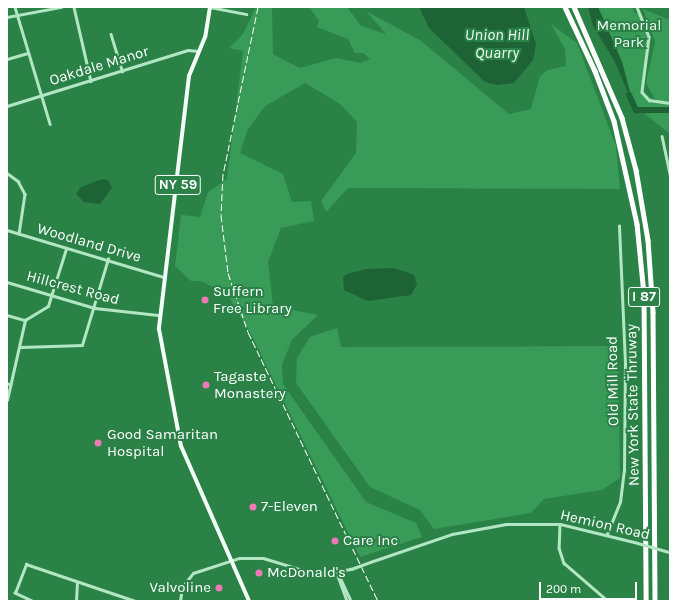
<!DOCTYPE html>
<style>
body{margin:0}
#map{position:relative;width:677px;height:608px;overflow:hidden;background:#2a8247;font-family:Karla,sans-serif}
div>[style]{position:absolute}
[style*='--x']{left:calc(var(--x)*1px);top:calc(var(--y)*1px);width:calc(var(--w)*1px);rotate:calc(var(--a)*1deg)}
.green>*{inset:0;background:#389b58}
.water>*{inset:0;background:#1e6335}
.river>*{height:6px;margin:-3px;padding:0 3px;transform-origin:3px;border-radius:3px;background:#1e6335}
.minor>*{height:2.5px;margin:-1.25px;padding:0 1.25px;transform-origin:1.25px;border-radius:1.25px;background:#b3e6c3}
.tertiary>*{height:3px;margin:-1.5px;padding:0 1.5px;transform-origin:1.5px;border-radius:1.5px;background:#b3e6c3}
.primary>*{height:4px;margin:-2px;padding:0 2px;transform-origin:2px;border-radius:2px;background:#f3fdf7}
.motorway>*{height:4.5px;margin:-2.25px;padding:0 2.25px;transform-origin:2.25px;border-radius:2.25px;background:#fff}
.rail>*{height:1px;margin-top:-0.5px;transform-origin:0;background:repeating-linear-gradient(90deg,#fff 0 7px,transparent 0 10px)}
.tertiary-bridge>*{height:3px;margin:-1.5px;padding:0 1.5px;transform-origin:1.5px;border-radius:1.5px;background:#b3e6c3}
.dots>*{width:11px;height:11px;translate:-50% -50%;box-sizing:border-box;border:2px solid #2a8247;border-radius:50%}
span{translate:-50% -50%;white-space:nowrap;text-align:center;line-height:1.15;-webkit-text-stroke:4px #2a8247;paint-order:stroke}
.shield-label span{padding:1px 3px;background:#2a8247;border:1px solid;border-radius:3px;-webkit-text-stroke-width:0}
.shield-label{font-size:14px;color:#fff;font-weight:700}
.park-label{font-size:15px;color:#f0fcf4}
.street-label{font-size:15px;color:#fff}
.poi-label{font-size:15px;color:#fff}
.left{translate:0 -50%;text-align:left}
.right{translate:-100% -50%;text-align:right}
.water-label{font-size:16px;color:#f2fbf5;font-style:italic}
.frame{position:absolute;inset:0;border:8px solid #fff;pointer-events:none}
.scale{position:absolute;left:539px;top:582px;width:98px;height:18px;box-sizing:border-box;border:2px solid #fff;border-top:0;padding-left:5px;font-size:12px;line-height:14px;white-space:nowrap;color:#fff;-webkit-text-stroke:3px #2a8247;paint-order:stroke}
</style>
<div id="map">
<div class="green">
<i style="clip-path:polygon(256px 7px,272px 7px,273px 54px,300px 68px,336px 58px,361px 63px,370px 59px,363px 53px,355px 53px,348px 39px,317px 27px,319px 21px,309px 7px,347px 7px,361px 26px,386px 34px,366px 11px,421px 41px,509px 114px,531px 109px,540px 76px,548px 70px,566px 66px,565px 49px,551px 24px,577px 43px,616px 146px,620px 189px,348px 188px,326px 212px,321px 201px,356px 153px,357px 122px,340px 104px,305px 83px,265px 106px,248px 129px,240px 153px,283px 174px,292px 202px,311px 201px,314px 221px,281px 228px,268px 262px,273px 306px,318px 315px,292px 340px,282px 364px,283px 384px,366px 502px,416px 523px,422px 537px,360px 557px,252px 336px,227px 294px,201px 281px,191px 281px,175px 266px,181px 215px,200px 217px,208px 192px,227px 179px,243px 51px,229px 48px,243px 34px)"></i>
<i style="clip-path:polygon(598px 7px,632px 7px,635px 14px,640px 12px,650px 47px,642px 92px,656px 101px,646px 83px,655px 42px,643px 9px,670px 20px,670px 107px,636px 110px,622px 62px)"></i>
<i style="clip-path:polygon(670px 113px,670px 134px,645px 114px,657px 112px)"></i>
<i style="clip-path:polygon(337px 328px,341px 347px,618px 346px,620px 478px,602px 490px,544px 499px,531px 513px,434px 529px,420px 510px,370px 487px,296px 383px,297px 358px,310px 337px)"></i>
</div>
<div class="water">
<i style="clip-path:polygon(419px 7px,524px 7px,536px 44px,533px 60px,514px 83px,497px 85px,485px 82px,429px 28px)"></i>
<i style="clip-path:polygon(588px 7px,598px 7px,622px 62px,632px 102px,614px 60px,593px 26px)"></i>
<i style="clip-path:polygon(102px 179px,108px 180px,112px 188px,100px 204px,84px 202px,76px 194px,81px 187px)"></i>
<i style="clip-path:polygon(394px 268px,414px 275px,417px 284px,411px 295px,368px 301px,344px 290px,343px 277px,347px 274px,366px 269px)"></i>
</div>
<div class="river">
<i style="--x:629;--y:95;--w:17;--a:65"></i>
<i style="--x:636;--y:110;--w:34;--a:0"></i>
</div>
<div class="minor">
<i style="--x:15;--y:7;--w:122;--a:73.3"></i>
<i style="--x:74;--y:7;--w:76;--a:77.1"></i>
<i style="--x:210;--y:7;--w:37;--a:11"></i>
<i style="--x:637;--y:7;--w:32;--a:68"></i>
<i style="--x:649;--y:37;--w:55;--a:97.3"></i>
<i style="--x:642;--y:92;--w:11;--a:49"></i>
<i style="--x:649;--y:100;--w:21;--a:8"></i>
<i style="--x:7;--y:17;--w:55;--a:-10.5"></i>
<i style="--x:111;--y:34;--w:39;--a:73"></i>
<i style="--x:7;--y:59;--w:22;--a:-16"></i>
<i style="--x:7;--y:106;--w:189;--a:-17.2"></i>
<i style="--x:188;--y:50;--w:10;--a:6"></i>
<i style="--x:662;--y:136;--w:40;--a:78"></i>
<i style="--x:7;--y:173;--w:14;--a:36"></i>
<i style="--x:18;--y:181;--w:15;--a:62"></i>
<i style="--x:25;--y:194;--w:40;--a:98.5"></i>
<i style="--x:7;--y:230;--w:164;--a:16.7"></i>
<i style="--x:7;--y:282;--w:92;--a:16.5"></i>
<i style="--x:95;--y:308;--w:63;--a:6.3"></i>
<i style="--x:7;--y:315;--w:19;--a:16"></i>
<i style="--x:25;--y:320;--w:27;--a:-31"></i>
<i style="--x:48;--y:306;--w:60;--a:-72.5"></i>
<i style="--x:21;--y:347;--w:61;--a:-1.9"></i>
<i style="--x:82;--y:345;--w:90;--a:-73.2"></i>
<i style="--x:7;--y:383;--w:4;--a:27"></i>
<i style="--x:7;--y:400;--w:82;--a:-77.3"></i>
<i style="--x:560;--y:524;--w:24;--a:92"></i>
<i style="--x:559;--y:548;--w:16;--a:72"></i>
<i style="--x:564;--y:563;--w:58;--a:40.8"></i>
<i style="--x:607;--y:534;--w:35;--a:-68"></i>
<i style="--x:620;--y:502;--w:31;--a:-83"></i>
<i style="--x:624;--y:471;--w:107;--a:-89.5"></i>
<i style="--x:625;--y:364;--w:138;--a:-92.5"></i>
<i style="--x:338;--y:573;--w:31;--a:65"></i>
<i style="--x:338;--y:576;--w:27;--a:70"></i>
<i style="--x:32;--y:601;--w:19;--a:-155"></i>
<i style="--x:15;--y:593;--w:31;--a:-69"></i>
<i style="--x:26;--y:564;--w:115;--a:18.7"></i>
<i style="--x:76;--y:601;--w:18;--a:-87"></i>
</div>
<div class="tertiary">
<i style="--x:370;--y:562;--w:87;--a:-18.9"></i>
<i style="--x:452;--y:534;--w:55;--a:-10.5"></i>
<i style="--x:506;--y:524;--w:54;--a:0"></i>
<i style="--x:560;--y:524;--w:76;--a:13.7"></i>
<i style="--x:180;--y:601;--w:14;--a:-82"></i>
<i style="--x:182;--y:587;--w:18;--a:-52"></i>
<i style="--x:193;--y:573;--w:48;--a:-18.1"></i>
<i style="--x:239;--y:558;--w:24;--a:0"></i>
<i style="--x:263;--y:558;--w:59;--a:16.9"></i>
<i style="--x:319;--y:575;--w:33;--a:-11"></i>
</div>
<div class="primary">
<i style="--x:210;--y:7;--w:30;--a:99"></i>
<i style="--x:205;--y:37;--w:42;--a:112.3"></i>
<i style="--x:189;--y:76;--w:255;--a:96.8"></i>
<i style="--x:159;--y:329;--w:119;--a:79.4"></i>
<i style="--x:181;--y:446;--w:169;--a:66.3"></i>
</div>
<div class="motorway">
<i style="--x:565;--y:7;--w:71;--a:64.9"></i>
<i style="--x:595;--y:71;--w:53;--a:69.2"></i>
<i style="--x:614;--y:121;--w:106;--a:77.4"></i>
<i style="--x:637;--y:224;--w:70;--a:84.3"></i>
<i style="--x:644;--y:294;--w:307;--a:89.6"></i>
<i style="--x:574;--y:7;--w:121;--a:66.6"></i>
<i style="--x:622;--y:118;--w:54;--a:74.9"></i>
<i style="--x:636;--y:170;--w:71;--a:80.3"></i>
<i style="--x:648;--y:240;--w:72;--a:86"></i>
<i style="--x:653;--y:312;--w:289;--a:89.6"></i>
</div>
<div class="rail">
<i style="--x:258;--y:7;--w:171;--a:101.8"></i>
<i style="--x:223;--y:174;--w:41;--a:92.8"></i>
<i style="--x:221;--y:215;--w:58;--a:83.1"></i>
<i style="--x:228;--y:273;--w:62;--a:71.3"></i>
<i style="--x:248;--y:332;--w:299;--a:64.2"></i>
</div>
<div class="tertiary-bridge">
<i style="--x:634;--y:542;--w:37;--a:16"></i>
<i style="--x:351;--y:569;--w:20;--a:-20"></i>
</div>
<div class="dots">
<i style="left:205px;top:300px;background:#ec7ab5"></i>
<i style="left:206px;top:385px;background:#ec7ab5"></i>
<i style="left:98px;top:443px;background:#ec7ab5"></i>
<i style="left:253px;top:507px;background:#ec7ab5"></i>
<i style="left:335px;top:541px;background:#ec7ab5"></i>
<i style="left:259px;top:573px;background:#ec7ab5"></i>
<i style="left:219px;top:588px;background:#ec7ab5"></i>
</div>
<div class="shield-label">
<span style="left:178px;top:185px">NY 59</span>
<span style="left:644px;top:297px">I 87</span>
</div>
<div class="park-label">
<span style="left:629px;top:34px">Memorial<br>Park</span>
</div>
<div class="street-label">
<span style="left:99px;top:66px;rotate:-17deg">Oakdale Manor</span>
<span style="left:89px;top:243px;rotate:16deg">Woodland Drive</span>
<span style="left:73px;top:288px;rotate:15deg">Hillcrest Road</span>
<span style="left:613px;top:381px;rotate:-91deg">Old Mill Road</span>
<span style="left:633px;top:405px;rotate:-91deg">New York State Thruway</span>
<span style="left:605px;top:525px;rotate:13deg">Hemion Road</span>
</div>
<div class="poi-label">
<span class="left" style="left:213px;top:300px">Suffern<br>Free Library</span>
<span class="left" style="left:214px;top:385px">Tagaste<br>Monastery</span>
<span class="left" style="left:107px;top:443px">Good Samaritan<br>Hospital</span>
<span class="left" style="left:261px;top:507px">7-Eleven</span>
<span class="left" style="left:343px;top:541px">Care Inc</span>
<span class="left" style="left:267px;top:573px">McDonald's</span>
<span class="right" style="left:211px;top:588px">Valvoline</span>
</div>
<div class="water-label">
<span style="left:497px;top:44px">Union Hill<br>Quarry</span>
</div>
<div class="frame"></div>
<div class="scale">200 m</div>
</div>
